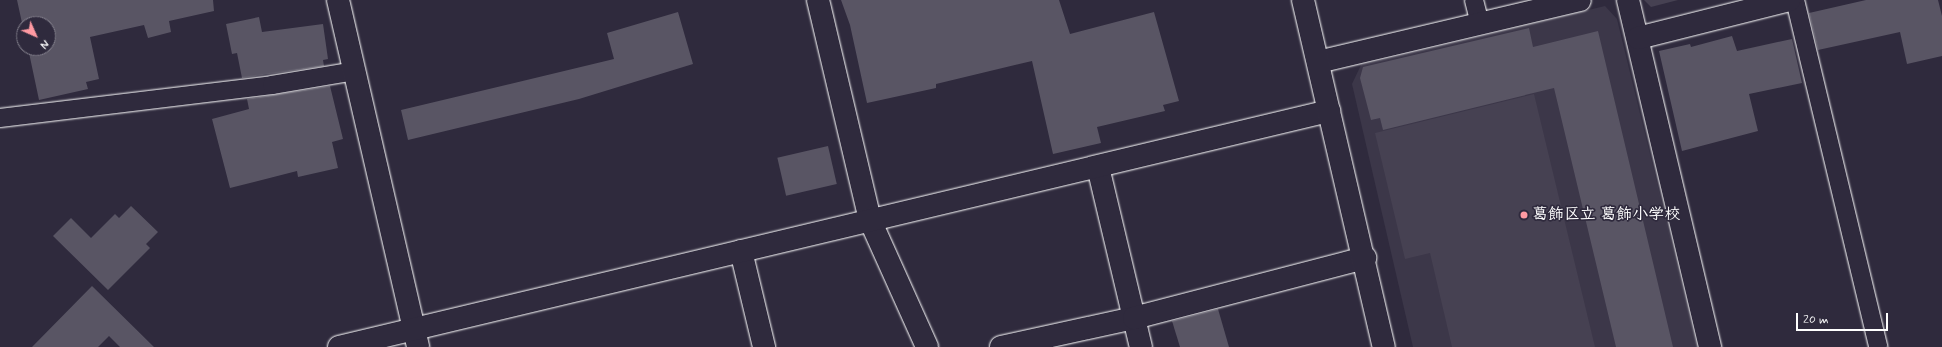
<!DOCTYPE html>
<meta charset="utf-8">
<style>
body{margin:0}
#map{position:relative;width:1942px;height:347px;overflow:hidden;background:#2f2a3d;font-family:Mynerve,"Klee One",sans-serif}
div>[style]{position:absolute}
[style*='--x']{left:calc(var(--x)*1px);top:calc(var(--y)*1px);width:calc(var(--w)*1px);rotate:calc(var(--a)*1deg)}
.built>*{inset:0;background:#3c3749}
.green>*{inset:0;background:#464152}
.building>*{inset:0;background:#595564;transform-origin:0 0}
.roads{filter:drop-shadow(0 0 1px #fff) drop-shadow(0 0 1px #fff)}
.service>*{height:18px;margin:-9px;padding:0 9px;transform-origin:9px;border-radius:9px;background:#2f2a3d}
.minor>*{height:22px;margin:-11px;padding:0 11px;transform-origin:11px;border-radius:11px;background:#2f2a3d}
.tertiary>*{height:22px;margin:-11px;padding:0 11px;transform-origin:11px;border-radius:11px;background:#2f2a3d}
.dots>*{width:11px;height:11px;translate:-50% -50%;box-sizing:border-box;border:2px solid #2f2a3d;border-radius:50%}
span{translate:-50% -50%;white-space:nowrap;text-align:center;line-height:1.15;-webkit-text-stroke:3.5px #2f2a3d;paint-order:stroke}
.poi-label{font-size:16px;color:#fff;font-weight:700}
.left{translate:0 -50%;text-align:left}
.north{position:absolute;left:16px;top:16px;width:40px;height:40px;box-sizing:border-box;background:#2f2a3d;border:1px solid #827f8b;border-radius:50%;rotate:135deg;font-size:11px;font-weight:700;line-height:16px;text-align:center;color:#fff}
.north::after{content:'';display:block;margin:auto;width:14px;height:18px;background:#ff9aa2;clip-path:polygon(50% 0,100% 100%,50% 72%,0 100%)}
.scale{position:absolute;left:1796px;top:313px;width:92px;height:18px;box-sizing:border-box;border:2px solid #fff;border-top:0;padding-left:5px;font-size:12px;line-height:14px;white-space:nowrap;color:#fff;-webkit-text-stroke:3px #2f2a3d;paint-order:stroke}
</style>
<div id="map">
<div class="built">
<i style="clip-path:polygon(1605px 6px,1617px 19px,1697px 347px,1413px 347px,1352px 84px,1361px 65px)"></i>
</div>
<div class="green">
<i style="clip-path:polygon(1644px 0,1678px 0,1651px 7px)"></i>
<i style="clip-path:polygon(1534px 94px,1595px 347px,1452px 347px,1430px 253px,1405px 259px,1375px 133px)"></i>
</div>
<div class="building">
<i style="clip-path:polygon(17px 0,213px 0,214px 11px,169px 21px,171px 32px,148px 38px,144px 25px,90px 37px,99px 79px,86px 82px,88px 89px,39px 100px,28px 48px,48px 48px,48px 24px,24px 24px,24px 32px)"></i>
<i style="clip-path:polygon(841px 0,1059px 0,1070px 34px,1154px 12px,1179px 101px,1163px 105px,1165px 111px,1097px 127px,1101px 143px,1053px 154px,1032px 61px,936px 84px,936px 88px,867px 103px,850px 25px)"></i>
<i style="clip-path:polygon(1866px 0,1938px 0,1942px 16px,1942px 56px,1907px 64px,1900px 32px,1818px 50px,1809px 13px)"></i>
<i style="clip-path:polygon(678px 12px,693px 64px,579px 99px,408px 140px,401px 110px,614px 59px,607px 33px)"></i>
<i style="clip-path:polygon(259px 17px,262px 32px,323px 24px,328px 59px,323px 60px,324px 66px,242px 78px,237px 53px,232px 54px,226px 24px)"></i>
<i style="clip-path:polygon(1529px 28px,1533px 47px,1598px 31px,1673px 347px,1616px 347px,1554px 88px,1383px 130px,1380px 118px,1371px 120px,1360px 78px,1363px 67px)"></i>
<i style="clip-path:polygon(1732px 36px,1737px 51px,1792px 39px,1802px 83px,1749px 94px,1758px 131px,1682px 151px,1659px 51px,1690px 44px,1691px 47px)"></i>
<i style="clip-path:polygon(330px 86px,343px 139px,332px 142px,338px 168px,298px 177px,297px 171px,230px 188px,212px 119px,249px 109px,247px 99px)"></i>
<i style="left:828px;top:146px;width:39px;height:52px;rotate:77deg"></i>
<i style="clip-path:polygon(131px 206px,158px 232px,146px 244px,150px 248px,108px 290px,53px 236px,71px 218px,91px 238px,115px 214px,119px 218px)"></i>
<i style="clip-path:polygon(92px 286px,154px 347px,120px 347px,109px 336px,98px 347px,32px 347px)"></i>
<i style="clip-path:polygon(1218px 309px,1229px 347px,1180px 347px,1172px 321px)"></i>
</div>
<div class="roads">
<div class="service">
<i style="--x:1474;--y:0;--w:25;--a:76"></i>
<i style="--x:1795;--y:0;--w:357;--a:76.5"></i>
<i style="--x:0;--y:118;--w:274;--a:-6.9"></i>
<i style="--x:272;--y:85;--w:85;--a:-9.5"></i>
</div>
<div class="minor">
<i style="--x:338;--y:0;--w:356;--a:77"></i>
<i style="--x:818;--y:0;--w:226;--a:76.7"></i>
<i style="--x:870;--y:220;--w:139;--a:65.8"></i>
<i style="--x:1628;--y:0;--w:357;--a:76.7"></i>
<i style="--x:1638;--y:38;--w:156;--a:-14.1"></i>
<i style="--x:1318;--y:62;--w:269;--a:-13.3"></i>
<i style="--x:1098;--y:167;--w:185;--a:76.6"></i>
<i style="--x:741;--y:251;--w:99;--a:76.5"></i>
<i style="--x:339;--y:347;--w:1018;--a:-13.41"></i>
<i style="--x:1001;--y:347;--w:136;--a:-12.3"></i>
<i style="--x:1134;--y:318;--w:239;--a:-14.6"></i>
</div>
<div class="tertiary">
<i style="--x:1303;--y:0;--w:356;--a:76.9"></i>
</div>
</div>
<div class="dots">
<i style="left:1524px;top:215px;background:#ff9aa2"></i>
</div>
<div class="poi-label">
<span class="left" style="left:1532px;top:215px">葛飾区立 葛飾小学校</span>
</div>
<div class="north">N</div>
<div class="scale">20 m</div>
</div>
